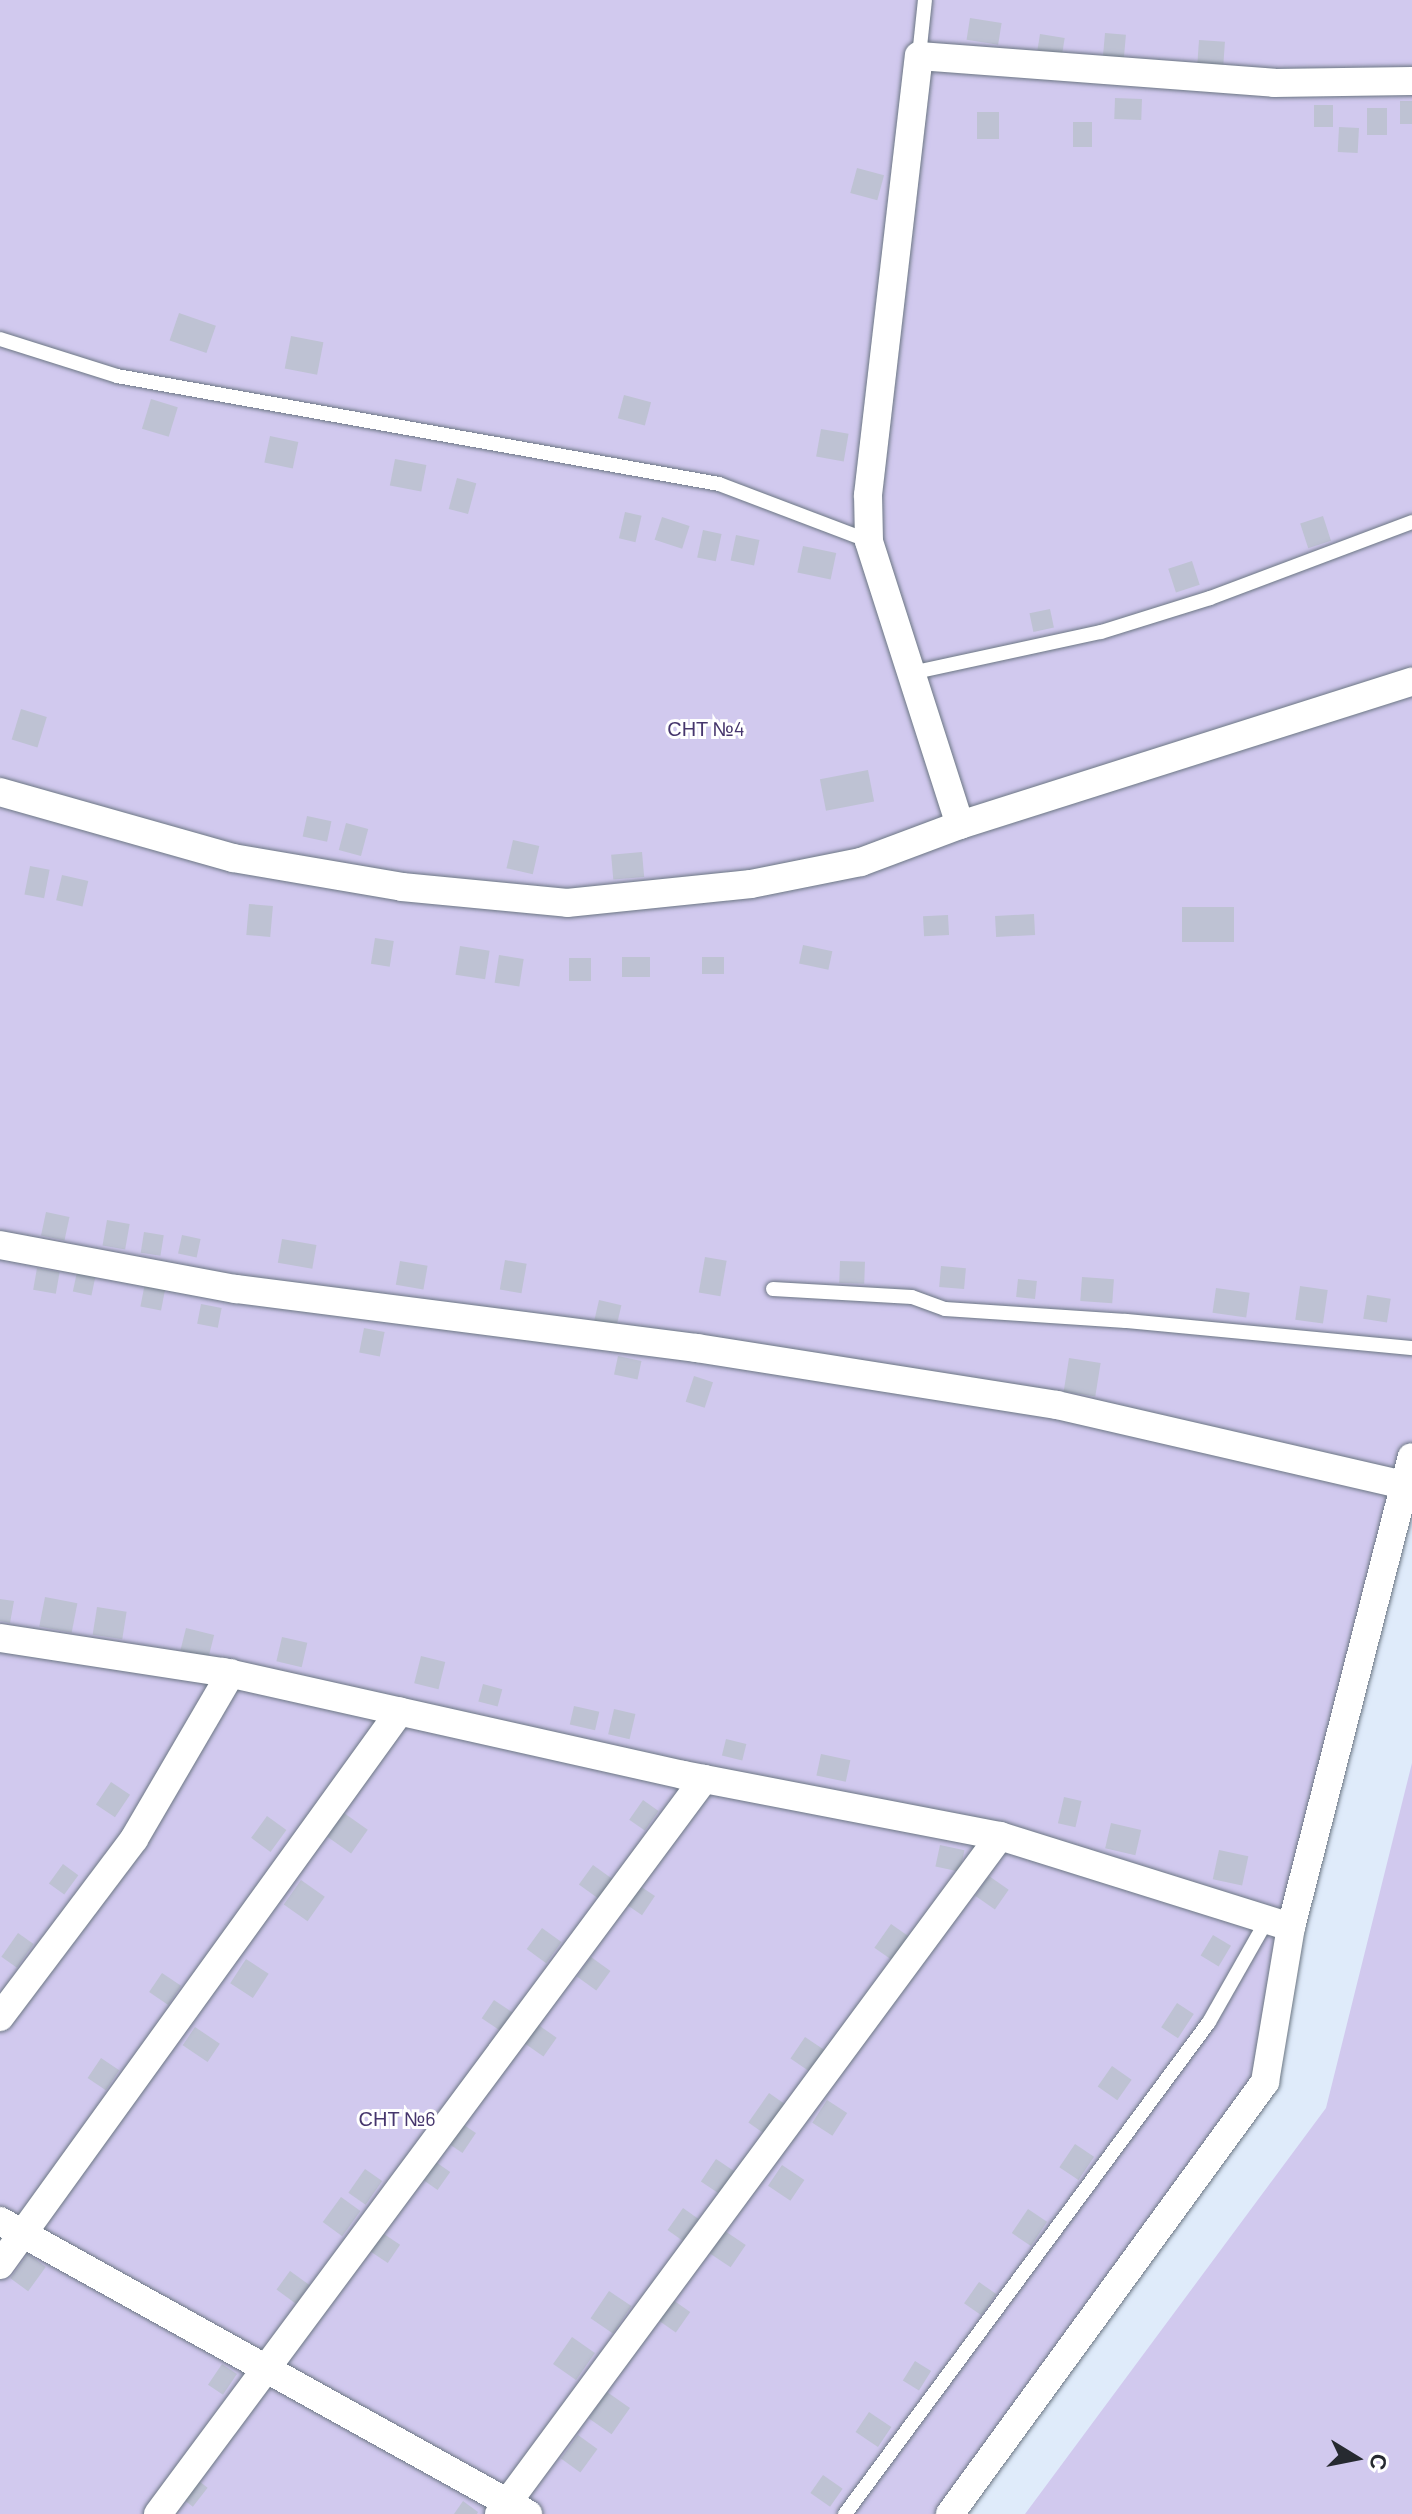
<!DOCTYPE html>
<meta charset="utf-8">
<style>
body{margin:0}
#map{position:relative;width:1412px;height:2514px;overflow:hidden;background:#dfebfa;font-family:Barlow,sans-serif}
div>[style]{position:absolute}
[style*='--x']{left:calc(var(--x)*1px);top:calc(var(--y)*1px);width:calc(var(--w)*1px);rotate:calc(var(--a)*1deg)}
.green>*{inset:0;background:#d1c9ee}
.building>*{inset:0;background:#bec2d3;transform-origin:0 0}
.roads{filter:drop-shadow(0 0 2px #6b7683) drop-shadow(0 0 2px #6b7683)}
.lane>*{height:14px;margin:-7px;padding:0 7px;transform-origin:7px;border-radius:7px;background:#fff}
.street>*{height:28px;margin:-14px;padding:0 14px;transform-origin:14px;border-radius:14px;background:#fff}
span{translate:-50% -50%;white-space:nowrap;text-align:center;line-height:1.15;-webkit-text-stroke:6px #fff;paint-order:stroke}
.park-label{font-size:20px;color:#46366d}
.north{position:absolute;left:1316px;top:2418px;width:80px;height:80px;-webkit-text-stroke:6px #fff;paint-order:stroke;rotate:100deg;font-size:22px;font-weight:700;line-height:32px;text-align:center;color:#262a30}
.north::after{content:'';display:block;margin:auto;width:28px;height:36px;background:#262a30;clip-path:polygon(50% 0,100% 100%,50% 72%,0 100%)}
</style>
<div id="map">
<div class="green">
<i style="clip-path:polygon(0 0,1412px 0,1412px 1457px,1265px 2082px,950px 2514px,0 2514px)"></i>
<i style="clip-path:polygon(1412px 1763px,1412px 2514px,1025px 2514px,1326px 2108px)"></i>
</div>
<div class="building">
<i style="left:970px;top:18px;width:32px;height:22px;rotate:9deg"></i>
<i style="left:1105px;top:33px;width:21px;height:23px;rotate:5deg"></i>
<i style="left:1040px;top:34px;width:25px;height:16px;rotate:9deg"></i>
<i style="left:1199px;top:40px;width:26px;height:26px;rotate:4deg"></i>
<i style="left:1115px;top:98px;width:27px;height:21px;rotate:2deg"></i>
<i style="left:1412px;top:101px;width:23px;height:12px;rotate:90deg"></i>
<i style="left:1333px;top:105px;width:22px;height:19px;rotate:90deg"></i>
<i style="left:1367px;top:108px;width:20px;height:27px"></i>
<i style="left:999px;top:112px;width:27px;height:22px;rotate:90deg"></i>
<i style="left:1073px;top:122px;width:19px;height:25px"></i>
<i style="left:1339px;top:127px;width:20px;height:25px;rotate:3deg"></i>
<i style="left:857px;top:168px;width:28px;height:26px;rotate:15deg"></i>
<i style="left:179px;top:313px;width:39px;height:29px;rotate:19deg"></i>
<i style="left:291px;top:336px;width:33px;height:33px;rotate:11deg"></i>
<i style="left:624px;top:395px;width:28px;height:24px;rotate:15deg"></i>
<i style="left:151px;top:399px;width:28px;height:31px;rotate:17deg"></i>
<i style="left:821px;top:429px;width:28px;height:28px;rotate:10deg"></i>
<i style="left:270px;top:436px;width:29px;height:27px;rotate:12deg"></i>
<i style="left:395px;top:459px;width:32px;height:27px;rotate:11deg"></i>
<i style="left:457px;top:478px;width:20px;height:32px;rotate:15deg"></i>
<i style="left:625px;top:512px;width:17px;height:27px;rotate:13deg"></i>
<i style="left:1323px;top:516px;width:26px;height:24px;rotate:72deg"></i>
<i style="left:662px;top:517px;width:29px;height:24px;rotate:18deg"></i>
<i style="left:703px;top:530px;width:19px;height:28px;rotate:12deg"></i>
<i style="left:736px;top:535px;width:24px;height:26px;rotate:12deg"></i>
<i style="left:803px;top:546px;width:34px;height:27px;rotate:12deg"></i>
<i style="left:1192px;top:561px;width:25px;height:25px;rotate:72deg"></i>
<i style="left:1050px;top:609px;width:19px;height:21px;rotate:78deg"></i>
<i style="left:21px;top:709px;width:27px;height:32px;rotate:17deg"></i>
<i style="left:868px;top:770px;width:32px;height:49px;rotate:79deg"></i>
<i style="left:307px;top:816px;width:25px;height:21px;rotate:12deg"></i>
<i style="left:346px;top:823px;width:23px;height:28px;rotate:15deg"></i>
<i style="left:513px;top:840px;width:27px;height:29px;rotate:13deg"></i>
<i style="left:642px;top:852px;width:25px;height:31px;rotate:85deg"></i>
<i style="left:30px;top:866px;width:20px;height:29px;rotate:11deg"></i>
<i style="left:62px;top:875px;width:27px;height:26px;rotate:13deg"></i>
<i style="left:249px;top:904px;width:24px;height:31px;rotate:5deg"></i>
<i style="left:1182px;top:907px;width:52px;height:35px"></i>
<i style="left:1034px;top:914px;width:21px;height:39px;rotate:87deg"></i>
<i style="left:948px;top:915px;width:20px;height:25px;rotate:87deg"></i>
<i style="left:375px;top:938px;width:19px;height:26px;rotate:9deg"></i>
<i style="left:803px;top:945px;width:30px;height:19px;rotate:12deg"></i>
<i style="left:460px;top:946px;width:30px;height:29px;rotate:9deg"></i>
<i style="left:499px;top:955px;width:25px;height:28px;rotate:9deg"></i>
<i style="left:622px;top:957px;width:28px;height:20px"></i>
<i style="left:702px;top:957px;width:22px;height:17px"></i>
<i style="left:569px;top:958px;width:22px;height:23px"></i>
<i style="left:46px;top:1212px;width:24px;height:24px;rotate:12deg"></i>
<i style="left:107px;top:1220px;width:23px;height:26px;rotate:10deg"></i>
<i style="left:144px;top:1232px;width:20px;height:21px;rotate:9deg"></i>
<i style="left:182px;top:1235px;width:19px;height:19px;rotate:12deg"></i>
<i style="left:282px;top:1239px;width:35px;height:24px;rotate:10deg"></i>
<i style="left:705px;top:1257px;width:22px;height:36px;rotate:10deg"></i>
<i style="left:505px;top:1260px;width:22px;height:30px;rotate:10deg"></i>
<i style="left:400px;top:1261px;width:28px;height:24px;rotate:10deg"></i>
<i style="left:840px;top:1261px;width:25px;height:22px;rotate:2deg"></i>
<i style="left:941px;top:1266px;width:25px;height:21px;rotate:5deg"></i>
<i style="left:37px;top:1268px;width:23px;height:22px;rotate:10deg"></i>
<i style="left:77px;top:1272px;width:19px;height:20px;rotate:12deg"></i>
<i style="left:1082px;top:1277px;width:32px;height:24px;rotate:4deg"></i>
<i style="left:1018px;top:1279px;width:19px;height:18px;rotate:6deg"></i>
<i style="left:145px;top:1283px;width:21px;height:24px;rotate:11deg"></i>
<i style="left:1300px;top:1286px;width:28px;height:34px;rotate:8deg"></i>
<i style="left:1216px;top:1288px;width:34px;height:25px;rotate:8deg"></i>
<i style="left:1367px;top:1295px;width:24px;height:24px;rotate:9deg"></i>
<i style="left:599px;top:1300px;width:23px;height:22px;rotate:13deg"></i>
<i style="left:201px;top:1304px;width:21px;height:20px;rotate:11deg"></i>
<i style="left:364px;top:1328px;width:21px;height:25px;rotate:11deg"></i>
<i style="left:618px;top:1356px;width:24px;height:19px;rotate:12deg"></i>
<i style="left:1069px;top:1358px;width:32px;height:34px;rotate:9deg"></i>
<i style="left:694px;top:1376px;width:20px;height:27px;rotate:18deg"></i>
<i style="left:45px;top:1597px;width:33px;height:30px;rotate:11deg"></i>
<i style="clip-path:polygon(0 1599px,14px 1601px,10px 1623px,0 1621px)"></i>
<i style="left:97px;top:1607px;width:30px;height:28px;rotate:9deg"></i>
<i style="left:186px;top:1628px;width:29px;height:23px;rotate:14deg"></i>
<i style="left:282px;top:1637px;width:26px;height:25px;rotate:13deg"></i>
<i style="left:421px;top:1656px;width:25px;height:28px;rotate:14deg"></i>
<i style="left:483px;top:1684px;width:20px;height:18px;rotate:15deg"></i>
<i style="left:574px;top:1706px;width:26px;height:19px;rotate:13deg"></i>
<i style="left:614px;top:1709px;width:22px;height:26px;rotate:13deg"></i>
<i style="left:726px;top:1739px;width:21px;height:17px;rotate:14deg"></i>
<i style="left:821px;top:1754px;width:30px;height:22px;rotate:12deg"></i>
<i style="left:111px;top:1782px;width:23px;height:27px;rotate:34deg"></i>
<i style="left:1064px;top:1797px;width:18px;height:27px;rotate:13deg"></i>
<i style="left:643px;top:1800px;width:19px;height:24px;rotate:35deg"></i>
<i style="left:344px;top:1813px;width:29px;height:29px;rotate:35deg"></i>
<i style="left:267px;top:1816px;width:24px;height:27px;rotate:36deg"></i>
<i style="left:1111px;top:1823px;width:31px;height:26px;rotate:13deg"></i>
<i style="left:940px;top:1845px;width:25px;height:22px;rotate:12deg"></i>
<i style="left:1219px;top:1850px;width:30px;height:30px;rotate:12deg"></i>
<i style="left:63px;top:1864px;width:19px;height:24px;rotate:36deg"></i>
<i style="left:593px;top:1865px;width:27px;height:24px;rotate:36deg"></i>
<i style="left:989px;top:1876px;width:24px;height:24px;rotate:35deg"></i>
<i style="left:301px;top:1880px;width:29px;height:30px;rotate:35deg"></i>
<i style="left:640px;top:1886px;width:18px;height:23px;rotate:34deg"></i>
<i style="left:891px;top:1924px;width:24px;height:29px;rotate:35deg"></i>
<i style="left:542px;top:1928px;width:24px;height:26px;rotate:36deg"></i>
<i style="left:18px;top:1933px;width:19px;height:29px;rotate:35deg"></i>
<i style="left:1213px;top:1935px;width:21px;height:24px;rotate:31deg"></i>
<i style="left:591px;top:1957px;width:24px;height:24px;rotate:36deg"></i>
<i style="left:246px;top:1959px;width:27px;height:29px;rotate:33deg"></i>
<i style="left:162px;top:1973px;width:23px;height:23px;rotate:34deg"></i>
<i style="left:494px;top:2000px;width:22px;height:22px;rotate:34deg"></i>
<i style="left:1177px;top:2003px;width:20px;height:29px;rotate:33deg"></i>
<i style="left:537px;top:2024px;width:24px;height:23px;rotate:35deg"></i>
<i style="left:195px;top:2027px;width:30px;height:22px;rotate:34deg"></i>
<i style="left:805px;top:2037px;width:27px;height:26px;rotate:34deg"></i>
<i style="left:101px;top:2058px;width:22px;height:24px;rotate:34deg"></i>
<i style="left:1112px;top:2066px;width:24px;height:25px;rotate:35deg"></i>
<i style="left:769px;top:2093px;width:21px;height:36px;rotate:35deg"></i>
<i style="left:827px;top:2100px;width:24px;height:27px;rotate:33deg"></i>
<i style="left:461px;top:2123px;width:18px;height:24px;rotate:34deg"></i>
<i style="left:1075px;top:2144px;width:23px;height:28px;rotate:34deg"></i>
<i style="left:716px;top:2159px;width:23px;height:27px;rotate:34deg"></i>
<i style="left:433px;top:2160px;width:21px;height:22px;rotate:35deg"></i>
<i style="left:782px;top:2165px;width:27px;height:25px;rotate:34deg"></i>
<i style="left:365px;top:2169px;width:21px;height:29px;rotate:35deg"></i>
<i style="left:341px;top:2197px;width:24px;height:31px;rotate:36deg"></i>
<i style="left:683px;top:2208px;width:19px;height:27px;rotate:35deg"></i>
<i style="left:1028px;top:2209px;width:23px;height:29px;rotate:34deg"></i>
<i style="left:725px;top:2231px;width:25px;height:27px;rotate:34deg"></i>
<i style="left:381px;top:2232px;width:23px;height:22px;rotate:34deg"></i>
<i style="left:28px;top:2254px;width:22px;height:30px;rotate:36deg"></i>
<i style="left:290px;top:2271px;width:24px;height:23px;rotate:36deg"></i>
<i style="left:979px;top:2282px;width:21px;height:26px;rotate:35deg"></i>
<i style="left:609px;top:2291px;width:27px;height:33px;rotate:34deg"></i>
<i style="left:673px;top:2300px;width:21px;height:25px;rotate:35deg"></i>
<i style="left:572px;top:2337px;width:28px;height:33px;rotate:35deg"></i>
<i style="left:915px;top:2361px;width:19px;height:23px;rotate:32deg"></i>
<i style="left:222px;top:2364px;width:18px;height:25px;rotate:34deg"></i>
<i style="left:607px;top:2392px;width:28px;height:32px;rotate:35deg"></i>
<i style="left:869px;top:2412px;width:27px;height:24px;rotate:34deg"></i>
<i style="left:578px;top:2435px;width:24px;height:29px;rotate:36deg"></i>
<i style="left:823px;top:2475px;width:24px;height:22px;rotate:35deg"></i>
<i style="left:195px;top:2478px;width:16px;height:24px;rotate:38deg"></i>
<i style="clip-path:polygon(463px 2501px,478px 2512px,477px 2514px,454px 2514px)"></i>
</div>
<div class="roads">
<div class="lane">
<i style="--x:919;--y:56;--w:56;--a:-83.9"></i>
<i style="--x:0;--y:339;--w:123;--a:17.5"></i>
<i style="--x:117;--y:376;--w:612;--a:10.17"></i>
<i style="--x:719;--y:484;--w:160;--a:20.8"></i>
<i style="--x:911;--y:673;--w:194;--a:-12.2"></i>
<i style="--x:1101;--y:632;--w:114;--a:-17.3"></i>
<i style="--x:1210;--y:598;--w:216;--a:-20.6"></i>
<i style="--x:773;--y:1289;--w:139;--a:3.3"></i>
<i style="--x:912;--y:1297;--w:35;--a:20"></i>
<i style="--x:945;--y:1309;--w:181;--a:3.8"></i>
<i style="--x:1126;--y:1321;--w:287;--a:5.4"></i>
<i style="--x:845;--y:2514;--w:612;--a:-53.5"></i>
<i style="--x:1209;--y:2022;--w:117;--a:-60.4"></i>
</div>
<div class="street">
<i style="--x:0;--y:792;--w:242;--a:15.8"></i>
<i style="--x:233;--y:858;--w:171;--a:9.7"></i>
<i style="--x:402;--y:887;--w:166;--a:5.5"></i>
<i style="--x:567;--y:903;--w:185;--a:-5.9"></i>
<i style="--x:751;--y:884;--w:112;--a:-11.3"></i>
<i style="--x:861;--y:862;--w:106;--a:-20.5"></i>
<i style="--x:960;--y:825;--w:474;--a:-17.6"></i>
<i style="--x:960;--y:825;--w:298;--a:-107.8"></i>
<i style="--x:869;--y:541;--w:46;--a:-91.2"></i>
<i style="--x:868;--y:495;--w:442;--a:-83.4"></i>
<i style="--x:919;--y:56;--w:356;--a:4.3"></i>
<i style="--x:1274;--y:83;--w:138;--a:-0.8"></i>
<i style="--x:0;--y:1245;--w:240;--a:10.6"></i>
<i style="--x:236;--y:1289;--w:465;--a:7.3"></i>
<i style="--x:697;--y:1348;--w:364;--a:9"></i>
<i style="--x:1057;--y:1405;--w:356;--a:13"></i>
<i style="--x:0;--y:1638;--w:226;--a:8.7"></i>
<i style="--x:223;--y:1672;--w:471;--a:12.6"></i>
<i style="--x:683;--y:1775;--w:323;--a:10.9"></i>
<i style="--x:1000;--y:1836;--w:305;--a:17.4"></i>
<i style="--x:0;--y:2017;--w:223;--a:-53"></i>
<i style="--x:134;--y:1839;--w:192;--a:-59.7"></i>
<i style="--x:0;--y:2221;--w:604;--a:29.03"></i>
<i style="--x:0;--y:2265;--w:683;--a:-54.17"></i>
<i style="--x:158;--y:2514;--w:916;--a:-53.39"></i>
<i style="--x:499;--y:2514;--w:843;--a:-53.54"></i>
<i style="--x:950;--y:2514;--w:535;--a:-53.9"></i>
<i style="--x:1265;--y:2082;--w:157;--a:-80.5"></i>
<i style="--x:1291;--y:1927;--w:485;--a:-75.6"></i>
</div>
</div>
<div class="park-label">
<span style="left:706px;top:728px">СНТ №4</span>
<span style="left:397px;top:2118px">СНТ №6</span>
</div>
<div class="north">С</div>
</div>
